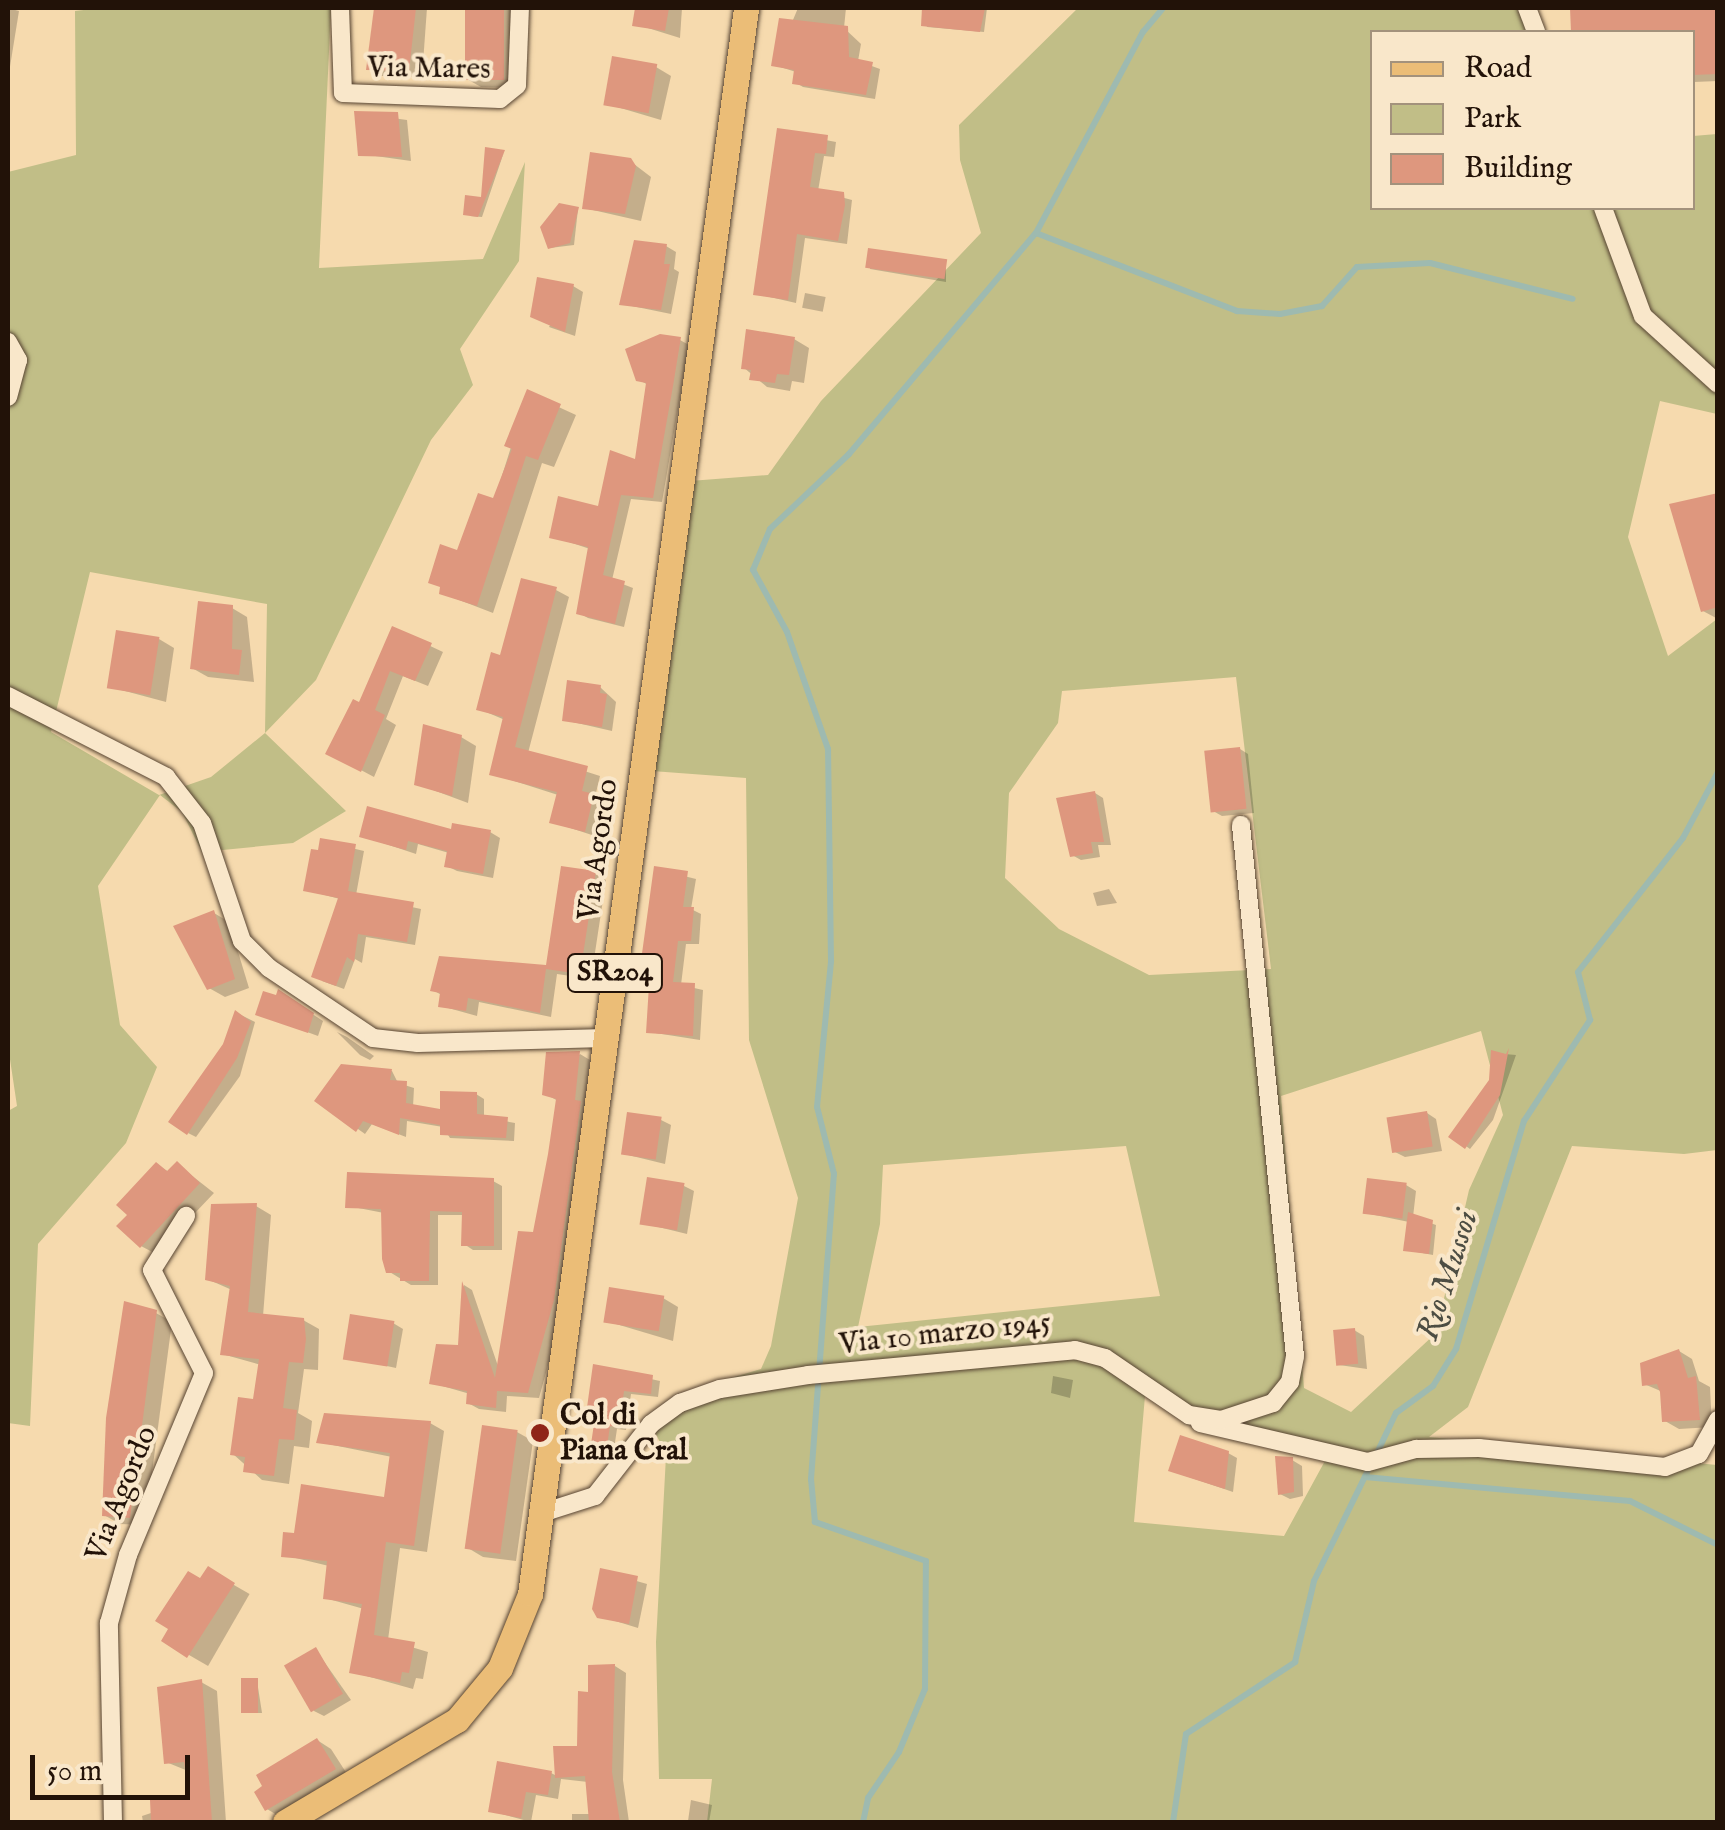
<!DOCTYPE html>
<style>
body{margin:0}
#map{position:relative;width:1725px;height:1830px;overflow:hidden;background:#f6daae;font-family:"IM FELL English",serif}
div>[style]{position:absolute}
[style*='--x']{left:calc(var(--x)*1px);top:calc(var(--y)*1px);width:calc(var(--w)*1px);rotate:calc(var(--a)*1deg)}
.green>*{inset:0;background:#c1be87}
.shadow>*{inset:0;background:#0003;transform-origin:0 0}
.stream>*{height:6px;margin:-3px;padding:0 3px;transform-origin:3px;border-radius:3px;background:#9ebab0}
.building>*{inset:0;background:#de977e;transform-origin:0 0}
.roads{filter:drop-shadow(0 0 2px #574432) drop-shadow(0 0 2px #574432)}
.street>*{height:18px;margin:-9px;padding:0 9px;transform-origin:9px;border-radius:9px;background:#f9e7ca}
.primary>*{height:25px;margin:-12.5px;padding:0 12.5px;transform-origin:12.5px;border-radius:12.5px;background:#ebbd77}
.dots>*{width:28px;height:28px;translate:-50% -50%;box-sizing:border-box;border:5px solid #f9e7ca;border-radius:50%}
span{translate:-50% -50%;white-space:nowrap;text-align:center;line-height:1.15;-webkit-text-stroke:8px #f9e7ca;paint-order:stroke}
.shield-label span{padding:2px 8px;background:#f9e7ca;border:2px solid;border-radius:8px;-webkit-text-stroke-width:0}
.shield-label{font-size:28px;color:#221208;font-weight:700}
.street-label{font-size:30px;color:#221208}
.poi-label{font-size:30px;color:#221208;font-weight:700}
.left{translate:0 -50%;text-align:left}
.water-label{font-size:32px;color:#4d4d43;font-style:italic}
.frame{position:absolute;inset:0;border:10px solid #221208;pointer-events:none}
.legend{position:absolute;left:1370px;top:30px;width:325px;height:180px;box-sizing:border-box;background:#f9e7ca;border:2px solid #a3927c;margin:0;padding:12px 18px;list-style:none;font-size:30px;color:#221208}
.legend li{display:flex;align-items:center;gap:20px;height:50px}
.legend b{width:50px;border:2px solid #a3927c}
.scale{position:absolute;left:30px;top:1755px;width:160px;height:45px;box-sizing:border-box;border:5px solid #221208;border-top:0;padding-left:12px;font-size:30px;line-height:35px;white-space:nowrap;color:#221208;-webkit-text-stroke:8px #f9e7ca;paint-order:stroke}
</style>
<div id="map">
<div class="green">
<i style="clip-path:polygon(evenodd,101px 8px,331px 8px,319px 268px,483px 259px,525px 162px,519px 261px,460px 349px,473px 385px,431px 440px,316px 680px,265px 733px,346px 811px,293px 843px,202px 852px,182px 812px,160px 795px,98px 886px,120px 1025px,157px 1067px,126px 1143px,38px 1244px,30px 1426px,8px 1423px,8px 1111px,17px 1106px,8px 1046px,8px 172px,76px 155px,75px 11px,101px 8px,90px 572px,267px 604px,265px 733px,211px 777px,159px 795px,51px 732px,90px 572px)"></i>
<i style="clip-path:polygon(evenodd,1078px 8px,1531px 8px,1542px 32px,1372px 32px,1372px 208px,1692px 208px,1693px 136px,1717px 134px,1717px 414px,1660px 401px,1628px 537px,1668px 656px,1717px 619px,1717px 1150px,1684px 1154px,1572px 1146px,1468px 1407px,1429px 1437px,1717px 1465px,1717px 1822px,707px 1822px,712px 1779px,659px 1779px,656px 1642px,666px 1456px,649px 1418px,693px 1389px,761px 1369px,771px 1346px,798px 1198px,749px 1040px,746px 778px,652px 771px,690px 481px,768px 475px,821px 401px,981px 233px,960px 160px,959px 125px,1078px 8px,1236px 677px,1271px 969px,1149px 975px,1059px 929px,1005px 878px,1009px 793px,1058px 723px,1062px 691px,1236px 677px,1078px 8px,1481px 1031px,1503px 1115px,1469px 1190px,1436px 1333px,1351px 1412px,1304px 1388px,1281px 1096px,1481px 1031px,1078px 8px,1126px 1146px,1160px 1296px,858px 1327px,880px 1224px,883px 1165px,1126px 1146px,1078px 8px,1145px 1396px,1212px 1434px,1326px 1459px,1284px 1536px,1134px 1522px,1145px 1396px)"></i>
</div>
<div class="shadow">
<i style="clip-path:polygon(8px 8px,19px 11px,8px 79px)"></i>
<i style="clip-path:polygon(376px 8px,427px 8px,422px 77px,382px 76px,369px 68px)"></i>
<i style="clip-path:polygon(467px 8px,520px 8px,517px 88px,481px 87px,465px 78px)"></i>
<i style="clip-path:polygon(636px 8px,682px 8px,680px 38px,635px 24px)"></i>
<i style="clip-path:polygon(798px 8px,846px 8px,844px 28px,861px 44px,858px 61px,880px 69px,875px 99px,803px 87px,795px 82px,796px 72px,774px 65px)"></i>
<i style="clip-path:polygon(924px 8px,987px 8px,984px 32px,927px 27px)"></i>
<i style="clip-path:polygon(1572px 8px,1718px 8px,1718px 81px,1694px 82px,1695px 118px,1692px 118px,1692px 32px,1574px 32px)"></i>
<i style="clip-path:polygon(656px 67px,671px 76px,661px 120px,607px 104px)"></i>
<i style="clip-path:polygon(356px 113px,407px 120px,411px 161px,361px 154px)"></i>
<i style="clip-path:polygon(779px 131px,836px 142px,834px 157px,824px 156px,818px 191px,852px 200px,847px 244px,805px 238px,796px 303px,756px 294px)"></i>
<i style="clip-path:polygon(504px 152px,482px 217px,470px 216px,483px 199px)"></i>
<i style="clip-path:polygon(630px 161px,651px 177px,641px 221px,584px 208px)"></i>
<i style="clip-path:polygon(578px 209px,574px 245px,550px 248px)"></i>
<i style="clip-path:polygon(666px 246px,676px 252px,674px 269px,679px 272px,671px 314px,622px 304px)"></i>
<i style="clip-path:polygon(870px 251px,946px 262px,946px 282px,870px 269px)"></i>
<i style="clip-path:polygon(573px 286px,583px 292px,575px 336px,549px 327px)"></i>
<i style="left:805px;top:293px;width:21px;height:15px;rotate:11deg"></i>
<i style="clip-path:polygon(794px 339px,809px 348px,804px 383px,792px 381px,790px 391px,767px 387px,743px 367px)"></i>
<i style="clip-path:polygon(680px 340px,689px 345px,662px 502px,631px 499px,612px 580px,633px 588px,624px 627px,588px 618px,579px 613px,590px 549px,551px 536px,600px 509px,637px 462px,648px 385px,638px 379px)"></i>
<i style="clip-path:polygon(528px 393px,576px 415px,554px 467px,542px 463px,493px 613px,441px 593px,459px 553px,494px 501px)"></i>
<i style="clip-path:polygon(1718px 494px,1718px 617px,1716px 618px,1703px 611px)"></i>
<i style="clip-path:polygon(556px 590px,569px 597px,528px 753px,600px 776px,595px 797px,606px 804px,598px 837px,552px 822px,558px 795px,492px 774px,505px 720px,479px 709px,502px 658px)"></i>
<i style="clip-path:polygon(232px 608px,247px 617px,254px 682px,208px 677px,192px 668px)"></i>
<i style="clip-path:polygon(394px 629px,443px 652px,428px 686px,403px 676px,386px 719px,396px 725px,374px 777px,329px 753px,360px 706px)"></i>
<i style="clip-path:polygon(159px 639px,174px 648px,166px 702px,110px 687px)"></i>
<i style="clip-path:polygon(600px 687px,616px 702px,612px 731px,564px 720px)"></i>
<i style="clip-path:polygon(461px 737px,476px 746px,468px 803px,417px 784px)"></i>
<i style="clip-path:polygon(1240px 749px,1248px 754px,1254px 813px,1222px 816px,1213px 811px)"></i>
<i style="clip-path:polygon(1095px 793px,1103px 798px,1111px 845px,1098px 845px,1100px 857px,1081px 860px,1072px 855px)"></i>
<i style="clip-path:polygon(490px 832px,500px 838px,493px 878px,457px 871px,447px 866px,449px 853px,418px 844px,416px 854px,362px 836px)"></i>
<i style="clip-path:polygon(322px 841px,364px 851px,356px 895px,421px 909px,415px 945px,366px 937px,362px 963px,355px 959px,344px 989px,322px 981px,340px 899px,306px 890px)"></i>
<i style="clip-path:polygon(656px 869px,696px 879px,691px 909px,701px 914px,699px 944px,686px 944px,681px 985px,703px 990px,700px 1040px,649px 1032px,650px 971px,642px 966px)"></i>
<i style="clip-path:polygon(595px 874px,606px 880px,591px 979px,557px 974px,551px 1017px,479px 1002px,477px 1016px,441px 1006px,443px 996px,433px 990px,548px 968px)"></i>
<i style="clip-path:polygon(1109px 889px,1117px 903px,1097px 906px,1093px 893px)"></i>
<i style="clip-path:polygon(214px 913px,229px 922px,249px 988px,225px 997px,209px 988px)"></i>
<i style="clip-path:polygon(288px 998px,323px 1021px,318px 1036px,258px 1014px)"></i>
<i style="clip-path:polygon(237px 1013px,255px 1022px,240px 1076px,196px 1137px,188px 1133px)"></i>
<i style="clip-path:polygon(337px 1032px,347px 1037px,374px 1056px,370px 1060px,360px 1055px)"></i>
<i style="clip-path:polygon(1493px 1053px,1516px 1055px,1493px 1120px,1470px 1149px,1452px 1136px,1492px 1081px)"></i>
<i style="clip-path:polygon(580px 1054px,590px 1060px,564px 1307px,539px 1398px,507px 1396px,506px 1412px,479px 1409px,468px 1403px,470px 1394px,432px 1383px,460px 1347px,464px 1285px,472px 1290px,499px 1369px,535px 1235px,558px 1101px,544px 1093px)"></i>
<i style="clip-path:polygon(342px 1066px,392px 1071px,398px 1083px,414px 1088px,413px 1107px,443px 1112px,476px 1094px,484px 1099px,484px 1117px,515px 1123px,514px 1141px,450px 1138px,443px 1127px,407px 1121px,406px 1137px,372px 1124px,365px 1134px,358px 1129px)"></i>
<i style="clip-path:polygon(1427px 1113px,1436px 1119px,1442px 1151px,1405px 1157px,1395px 1152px)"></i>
<i style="clip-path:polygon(661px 1120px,671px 1125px,665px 1164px,624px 1154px)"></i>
<i style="clip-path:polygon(177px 1164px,214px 1193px,156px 1254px,141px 1246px,130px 1215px,157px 1165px,169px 1172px)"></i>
<i style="clip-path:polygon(493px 1181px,502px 1186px,502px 1250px,473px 1250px,464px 1244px,465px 1215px,438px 1215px,438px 1285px,411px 1285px,388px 1271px,384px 1213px,348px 1206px)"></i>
<i style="clip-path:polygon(1406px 1185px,1416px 1191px,1413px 1217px,1436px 1225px,1433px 1255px,1406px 1250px,1409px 1222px,1365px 1213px)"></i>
<i style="clip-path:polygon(684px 1186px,694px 1191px,687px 1234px,642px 1223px)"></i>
<i style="clip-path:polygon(256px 1206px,271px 1215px,263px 1316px,303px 1320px,319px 1329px,318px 1370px,304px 1369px,298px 1413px,312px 1421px,309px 1448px,294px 1446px,289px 1484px,262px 1480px,233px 1454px,255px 1402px,261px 1365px,222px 1354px,232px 1290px,207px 1279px)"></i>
<i style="clip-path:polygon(663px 1298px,678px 1307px,673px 1341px,606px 1321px)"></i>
<i style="clip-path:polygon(156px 1313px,172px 1322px,145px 1525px,120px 1524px,104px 1515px)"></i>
<i style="clip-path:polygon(393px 1323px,403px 1329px,396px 1368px,345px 1357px)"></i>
<i style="clip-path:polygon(1354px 1330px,1364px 1336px,1367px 1369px,1339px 1365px)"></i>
<i style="clip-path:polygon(1679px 1351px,1692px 1359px,1699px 1381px,1710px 1387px,1712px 1427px,1679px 1429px,1665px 1421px,1663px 1392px,1644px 1384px)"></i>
<i style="clip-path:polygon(596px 1367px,660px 1381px,658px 1397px,631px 1394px,626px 1430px,617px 1429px,614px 1449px,594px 1442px,596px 1426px,588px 1421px)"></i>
<i style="clip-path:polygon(1053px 1376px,1073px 1380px,1070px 1398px,1051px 1393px)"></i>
<i style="clip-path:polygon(430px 1423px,444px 1431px,427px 1552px,400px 1548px,388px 1640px,428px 1652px,423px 1679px,416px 1678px,413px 1689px,352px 1672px,364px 1609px,325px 1598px,329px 1566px,283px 1555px,296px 1536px,386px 1500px,392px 1457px,318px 1442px)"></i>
<i style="clip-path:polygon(517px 1432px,533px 1441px,516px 1561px,483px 1557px,468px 1548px)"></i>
<i style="clip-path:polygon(1228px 1453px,1237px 1458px,1233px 1492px,1180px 1474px)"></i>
<i style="clip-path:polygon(1292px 1460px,1302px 1466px,1303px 1496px,1290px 1499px,1280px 1494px)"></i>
<i style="left:208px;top:1570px;width:48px;height:83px;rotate:30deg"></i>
<i style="clip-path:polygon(602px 1571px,647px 1584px,638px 1628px,599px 1616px)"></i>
<i style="clip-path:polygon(316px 1650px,351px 1700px,324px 1716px,314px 1711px)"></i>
<i style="clip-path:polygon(615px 1666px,626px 1673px,623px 1780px,629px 1822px,572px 1822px,572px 1814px,591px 1814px,588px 1782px,561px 1779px,558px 1799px,536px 1795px,531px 1822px,491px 1811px,551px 1773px,557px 1776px,579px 1749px,590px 1694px)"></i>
<i style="clip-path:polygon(257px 1681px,262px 1713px,247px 1713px,243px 1711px)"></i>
<i style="clip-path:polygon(201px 1682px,217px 1691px,226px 1822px,143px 1822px,142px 1816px,193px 1799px,188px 1771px,166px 1762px)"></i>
<i style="clip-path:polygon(317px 1740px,331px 1749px,349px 1777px,282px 1818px,267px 1809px)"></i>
<i style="clip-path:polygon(691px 1800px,712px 1805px,709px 1822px,688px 1821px)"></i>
</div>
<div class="stream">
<i style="--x:1036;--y:233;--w:216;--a:21.2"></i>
<i style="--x:1237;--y:311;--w:43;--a:4"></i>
<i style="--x:1280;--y:314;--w:43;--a:-10.8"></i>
<i style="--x:1322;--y:306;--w:52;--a:-48.1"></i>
<i style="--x:1357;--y:267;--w:73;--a:-3.1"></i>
<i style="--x:1430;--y:263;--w:147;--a:14.1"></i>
<i style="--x:1376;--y:1455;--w:47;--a:-64.5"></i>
<i style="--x:1396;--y:1413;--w:46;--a:-36.1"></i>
<i style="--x:1433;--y:1386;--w:44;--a:-58.1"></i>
<i style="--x:1456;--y:1349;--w:238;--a:-73.4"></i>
<i style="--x:1524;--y:1121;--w:121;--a:-56.8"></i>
<i style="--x:1590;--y:1020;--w:49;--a:-104"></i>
<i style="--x:1578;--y:972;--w:170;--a:-51.9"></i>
<i style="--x:1683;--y:838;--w:75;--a:-62.1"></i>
<i style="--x:1365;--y:1477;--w:266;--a:5.2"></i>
<i style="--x:1630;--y:1501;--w:98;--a:26.6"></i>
<i style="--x:863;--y:1822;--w:25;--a:-78"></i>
<i style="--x:868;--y:1798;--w:55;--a:-56"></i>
<i style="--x:899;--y:1752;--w:68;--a:-67.6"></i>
<i style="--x:925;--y:1689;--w:128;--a:-89.6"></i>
<i style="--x:926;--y:1561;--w:118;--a:-160.6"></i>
<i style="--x:815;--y:1522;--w:43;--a:-95.3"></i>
<i style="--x:811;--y:1479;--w:306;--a:-85.7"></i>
<i style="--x:834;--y:1174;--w:69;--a:-104.2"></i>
<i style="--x:817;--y:1107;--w:147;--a:-84.5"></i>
<i style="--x:831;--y:961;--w:212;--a:-90.8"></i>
<i style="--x:828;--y:749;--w:124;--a:-109.3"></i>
<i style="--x:787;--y:632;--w:71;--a:-118.7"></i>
<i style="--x:753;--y:570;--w:44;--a:-67.5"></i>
<i style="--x:770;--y:529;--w:109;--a:-43.5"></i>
<i style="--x:849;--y:454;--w:289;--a:-49.8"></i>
<i style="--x:1036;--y:233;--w:228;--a:-62"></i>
<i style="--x:1143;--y:32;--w:31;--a:-50"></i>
<i style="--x:1173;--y:1822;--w:89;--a:-81.6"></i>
<i style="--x:1186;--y:1734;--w:131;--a:-33.4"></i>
<i style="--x:1295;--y:1662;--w:83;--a:-76.8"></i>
<i style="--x:1314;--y:1581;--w:128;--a:-64"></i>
</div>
<div class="building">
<i style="clip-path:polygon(374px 8px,416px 8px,409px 71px,366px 70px)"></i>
<i style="left:465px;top:8px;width:39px;height:72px"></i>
<i style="clip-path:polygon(635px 8px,669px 8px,665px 31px,632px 26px)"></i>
<i style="clip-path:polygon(922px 8px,985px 8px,980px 32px,921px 26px)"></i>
<i style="clip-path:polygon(1570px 8px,1718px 8px,1718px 74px,1692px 75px,1692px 32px,1571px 32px)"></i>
<i style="clip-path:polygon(779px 18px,848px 26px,849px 57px,873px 62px,866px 95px,792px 84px,794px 70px,771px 66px)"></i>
<i style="left:612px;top:56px;width:46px;height:50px;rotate:10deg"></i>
<i style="clip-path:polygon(354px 111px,398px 112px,402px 157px,358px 156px)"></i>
<i style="clip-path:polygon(777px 128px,828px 135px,826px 154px,815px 153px,810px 187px,844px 192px,845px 205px,838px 241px,797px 234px,788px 300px,753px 295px)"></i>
<i style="clip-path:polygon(485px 147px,505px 150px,478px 217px,463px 215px,465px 195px,481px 197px)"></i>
<i style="clip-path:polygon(590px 152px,631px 158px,636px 166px,625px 214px,582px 209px)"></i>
<i style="clip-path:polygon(559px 203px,579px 207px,570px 243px,548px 249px,540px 227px)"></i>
<i style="clip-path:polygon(634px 240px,667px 244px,664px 264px,670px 264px,661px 310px,619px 305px)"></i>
<i style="left:868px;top:248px;width:80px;height:20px;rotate:8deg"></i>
<i style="clip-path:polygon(537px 277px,574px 284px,565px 332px,530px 317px)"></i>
<i style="clip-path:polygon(746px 329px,795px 337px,789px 375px,777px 374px,775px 383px,749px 380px,751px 370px,741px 369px)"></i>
<i style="clip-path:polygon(660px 334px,681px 337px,673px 386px,653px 498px,621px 495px,603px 575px,625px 581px,615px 624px,576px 614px,588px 547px,549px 538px,558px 496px,598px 506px,610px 450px,635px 459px,646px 383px,636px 381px,625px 349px)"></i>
<i style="clip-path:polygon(527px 389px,561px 404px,538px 460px,526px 456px,477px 606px,439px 594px,440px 587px,428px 583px,440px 544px,457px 550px,478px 493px,493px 498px,512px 449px,504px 446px)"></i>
<i style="clip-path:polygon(1718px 493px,1718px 607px,1701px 612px,1669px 504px)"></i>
<i style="clip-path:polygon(521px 578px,557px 587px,515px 747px,588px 766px,582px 791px,594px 794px,585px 832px,549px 823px,557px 792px,489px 775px,503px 717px,476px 710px,491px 652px,500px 655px)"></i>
<i style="clip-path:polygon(198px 601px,233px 605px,232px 649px,242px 650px,239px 675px,190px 669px)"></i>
<i style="clip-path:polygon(392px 626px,432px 643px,415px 681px,390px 671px,375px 710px,385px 715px,361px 772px,325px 754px,353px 699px,359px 702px)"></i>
<i style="left:116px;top:630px;width:44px;height:59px;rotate:9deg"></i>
<i style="clip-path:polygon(567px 680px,601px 685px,600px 693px,607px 694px,602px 727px,562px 721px)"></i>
<i style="clip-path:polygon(423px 724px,462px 735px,452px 796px,414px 785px)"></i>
<i style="left:1240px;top:747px;width:62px;height:36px;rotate:84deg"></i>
<i style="clip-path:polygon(1095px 791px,1104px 842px,1091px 842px,1093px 853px,1070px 857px,1056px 798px)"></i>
<i style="clip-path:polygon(367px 806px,451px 829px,452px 823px,491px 830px,483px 874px,444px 867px,447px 851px,408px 841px,406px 850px,359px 837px)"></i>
<i style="clip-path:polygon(320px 838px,356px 844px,348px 891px,414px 902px,407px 942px,358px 934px,354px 962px,347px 957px,336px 986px,311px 977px,338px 898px,303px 891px,311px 849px,318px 850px)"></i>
<i style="clip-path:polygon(561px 866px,596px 871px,580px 974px,546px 969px,540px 1013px,468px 998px,466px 1011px,438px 1007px,440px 993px,430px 991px,439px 956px,546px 965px)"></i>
<i style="clip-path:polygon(654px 866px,688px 871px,683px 907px,694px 907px,691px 941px,678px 941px,673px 982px,695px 983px,693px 1036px,646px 1033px,650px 969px,640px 968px)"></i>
<i style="clip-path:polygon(214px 910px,235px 979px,207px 990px,173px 926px)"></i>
<i style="clip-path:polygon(278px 989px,314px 1013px,308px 1033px,255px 1015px,263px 991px,276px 995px)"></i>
<i style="clip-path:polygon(235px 1010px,251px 1022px,237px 1058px,187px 1135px,168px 1122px,223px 1044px)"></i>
<i style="clip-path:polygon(1509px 1048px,1500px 1095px,1465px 1149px,1448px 1137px,1489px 1080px,1491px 1050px,1506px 1054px)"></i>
<i style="clip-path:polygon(580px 1051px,575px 1100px,581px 1101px,554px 1300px,528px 1393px,497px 1391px,496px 1408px,466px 1404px,467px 1391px,429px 1384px,436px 1344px,458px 1345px,462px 1281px,495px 1378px,518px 1231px,533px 1232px,548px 1154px,556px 1099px,542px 1095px,546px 1052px)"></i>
<i style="clip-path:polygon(341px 1064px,392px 1069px,390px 1080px,407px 1081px,406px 1103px,440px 1109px,440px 1091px,477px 1092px,477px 1114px,508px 1117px,506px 1138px,440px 1135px,440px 1125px,400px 1118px,399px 1135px,363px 1121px,356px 1132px,314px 1101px)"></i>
<i style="left:1427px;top:1111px;width:36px;height:41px;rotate:81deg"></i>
<i style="left:627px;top:1112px;width:35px;height:43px;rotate:8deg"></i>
<i style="clip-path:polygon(177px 1161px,200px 1183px,140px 1248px,116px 1226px,127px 1215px,116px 1205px,156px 1162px,167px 1171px)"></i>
<i style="clip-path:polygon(347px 1172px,494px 1178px,494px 1246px,461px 1246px,462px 1212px,430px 1211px,429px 1281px,400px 1281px,400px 1273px,386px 1273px,382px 1259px,381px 1209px,345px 1208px)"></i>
<i style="left:647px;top:1177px;width:38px;height:48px;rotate:9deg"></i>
<i style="left:1367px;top:1178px;width:40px;height:36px;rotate:7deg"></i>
<i style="clip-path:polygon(257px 1203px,248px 1312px,304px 1318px,306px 1339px,303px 1363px,289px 1362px,283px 1408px,297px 1410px,294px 1440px,279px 1439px,274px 1476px,243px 1472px,245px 1457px,230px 1455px,238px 1397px,253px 1399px,259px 1359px,220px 1355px,230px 1286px,205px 1280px,211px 1204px)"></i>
<i style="clip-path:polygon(1408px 1212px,1433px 1220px,1429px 1254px,1403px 1251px)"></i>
<i style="left:609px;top:1287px;width:56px;height:36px;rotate:9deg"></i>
<i style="clip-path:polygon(124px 1301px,157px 1310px,130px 1518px,102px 1516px,106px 1418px)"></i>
<i style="left:350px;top:1314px;width:45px;height:46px;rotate:9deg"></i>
<i style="left:1355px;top:1328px;width:36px;height:22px;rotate:85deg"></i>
<i style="clip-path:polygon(1679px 1349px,1688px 1378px,1696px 1376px,1700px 1420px,1662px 1422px,1660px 1392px,1657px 1384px,1642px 1386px,1640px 1363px)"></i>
<i style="clip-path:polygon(593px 1364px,653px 1375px,651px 1394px,624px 1391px,619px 1427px,610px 1426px,607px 1446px,591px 1444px,594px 1424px,585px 1422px)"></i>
<i style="clip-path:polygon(324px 1413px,431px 1421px,414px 1546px,386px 1542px,374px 1635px,415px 1642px,409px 1673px,402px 1672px,400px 1683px,349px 1673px,362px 1604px,323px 1599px,327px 1561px,281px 1557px,283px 1532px,294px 1533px,301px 1484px,384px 1497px,390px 1453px,316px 1443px)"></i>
<i style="left:482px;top:1425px;width:36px;height:125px;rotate:8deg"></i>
<i style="clip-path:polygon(1180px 1435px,1229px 1451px,1225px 1489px,1168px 1471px)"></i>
<i style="clip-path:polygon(1275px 1456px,1293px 1457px,1294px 1492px,1278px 1495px)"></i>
<i style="clip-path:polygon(208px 1566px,235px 1583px,187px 1658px,161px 1641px,168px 1629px,155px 1621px,188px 1571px,200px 1578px)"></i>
<i style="clip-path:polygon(600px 1568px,638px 1576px,629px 1624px,597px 1618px,592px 1609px)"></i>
<i style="left:316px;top:1647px;width:54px;height:37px;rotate:60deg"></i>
<i style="clip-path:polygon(615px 1664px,612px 1772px,620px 1822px,589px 1822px,585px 1776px,555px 1778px,553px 1746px,577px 1746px,578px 1691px,588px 1692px,588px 1665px)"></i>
<i style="left:241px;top:1678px;width:17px;height:35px"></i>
<i style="clip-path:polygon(202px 1679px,212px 1822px,151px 1822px,150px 1800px,190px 1797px,184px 1762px,164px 1764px,157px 1687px)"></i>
<i style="clip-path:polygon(317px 1738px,336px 1769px,265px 1811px,254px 1792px,262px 1786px,256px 1775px)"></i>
<i style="clip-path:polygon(497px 1761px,552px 1771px,548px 1795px,526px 1792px,521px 1818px,488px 1812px)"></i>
</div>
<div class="roads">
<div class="street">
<i style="--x:340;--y:8;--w:85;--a:88"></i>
<i style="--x:343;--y:93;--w:157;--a:2.2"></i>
<i style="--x:500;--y:99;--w:22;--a:-39"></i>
<i style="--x:517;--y:85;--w:77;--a:-87.8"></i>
<i style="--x:1527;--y:8;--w:26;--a:69"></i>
<i style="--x:1603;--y:208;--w:115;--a:69.7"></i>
<i style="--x:1643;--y:316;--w:101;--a:42.2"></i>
<i style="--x:8;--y:342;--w:21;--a:61"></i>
<i style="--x:18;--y:360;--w:38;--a:105"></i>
<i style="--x:8;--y:696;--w:178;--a:27.1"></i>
<i style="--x:166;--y:777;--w:58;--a:52"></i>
<i style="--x:202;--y:823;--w:125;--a:71.3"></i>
<i style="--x:242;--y:941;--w:38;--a:45"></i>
<i style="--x:269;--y:968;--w:125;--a:33.9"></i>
<i style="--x:373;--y:1038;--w:45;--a:6.3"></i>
<i style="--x:418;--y:1043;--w:188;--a:-1.5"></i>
<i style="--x:1200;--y:1423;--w:172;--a:13.1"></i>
<i style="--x:1368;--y:1462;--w:50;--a:-15.2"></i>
<i style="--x:1416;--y:1449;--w:63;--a:-0.9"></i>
<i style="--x:1479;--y:1448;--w:187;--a:5.8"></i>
<i style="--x:1665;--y:1467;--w:36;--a:-21"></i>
<i style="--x:1699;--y:1454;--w:39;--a:-61"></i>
<i style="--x:542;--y:1513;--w:56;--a:-17.8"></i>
<i style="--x:595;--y:1496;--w:91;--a:-52.1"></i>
<i style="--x:651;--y:1424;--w:36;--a:-36"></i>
<i style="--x:680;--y:1403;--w:42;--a:-19.3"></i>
<i style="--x:720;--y:1389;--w:89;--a:-9"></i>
<i style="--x:808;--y:1375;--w:268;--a:-5.3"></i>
<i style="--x:1075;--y:1350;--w:31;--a:15"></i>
<i style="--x:1105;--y:1358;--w:102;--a:34.2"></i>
<i style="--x:1189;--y:1415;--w:32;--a:9"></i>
<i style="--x:1221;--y:1420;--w:55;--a:-18.1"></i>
<i style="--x:1273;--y:1403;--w:27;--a:-51"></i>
<i style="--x:1290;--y:1382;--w:26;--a:-79"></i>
<i style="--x:1295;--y:1356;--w:534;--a:-95.81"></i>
<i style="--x:113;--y:1822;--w:199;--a:-91.2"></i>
<i style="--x:109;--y:1623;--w:71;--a:-74.4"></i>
<i style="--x:128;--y:1555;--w:197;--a:-67.3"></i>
<i style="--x:204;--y:1373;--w:115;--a:-116.8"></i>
<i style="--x:152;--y:1270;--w:64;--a:-57.8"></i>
</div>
<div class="primary">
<i style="--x:285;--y:1822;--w:200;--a:-30.7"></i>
<i style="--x:457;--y:1720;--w:67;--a:-50.4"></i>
<i style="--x:500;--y:1668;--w:80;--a:-67.9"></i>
<i style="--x:530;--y:1594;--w:1601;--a:-82.24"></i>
</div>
</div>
<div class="dots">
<i style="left:540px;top:1433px;background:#8f2418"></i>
</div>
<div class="shield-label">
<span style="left:615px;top:973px">SR204</span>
</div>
<div class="street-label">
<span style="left:429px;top:69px;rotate:1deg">Via Mares</span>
<span style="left:599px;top:850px;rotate:-82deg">Via Agordo</span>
<span style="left:945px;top:1334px;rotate:-6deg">Via 10 marzo 1945</span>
<span style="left:122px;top:1494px;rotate:-68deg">Via Agordo</span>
</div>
<div class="poi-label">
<span class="left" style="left:560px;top:1433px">Col di<br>Piana Cral</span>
</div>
<div class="water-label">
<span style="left:1449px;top:1276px;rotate:-72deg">Rio Mussoi</span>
</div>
<div class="frame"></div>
<ul class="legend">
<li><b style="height:12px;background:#ebbd77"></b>Road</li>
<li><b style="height:28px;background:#c1be87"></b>Park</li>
<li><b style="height:28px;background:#de977e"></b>Building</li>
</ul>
<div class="scale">50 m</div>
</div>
